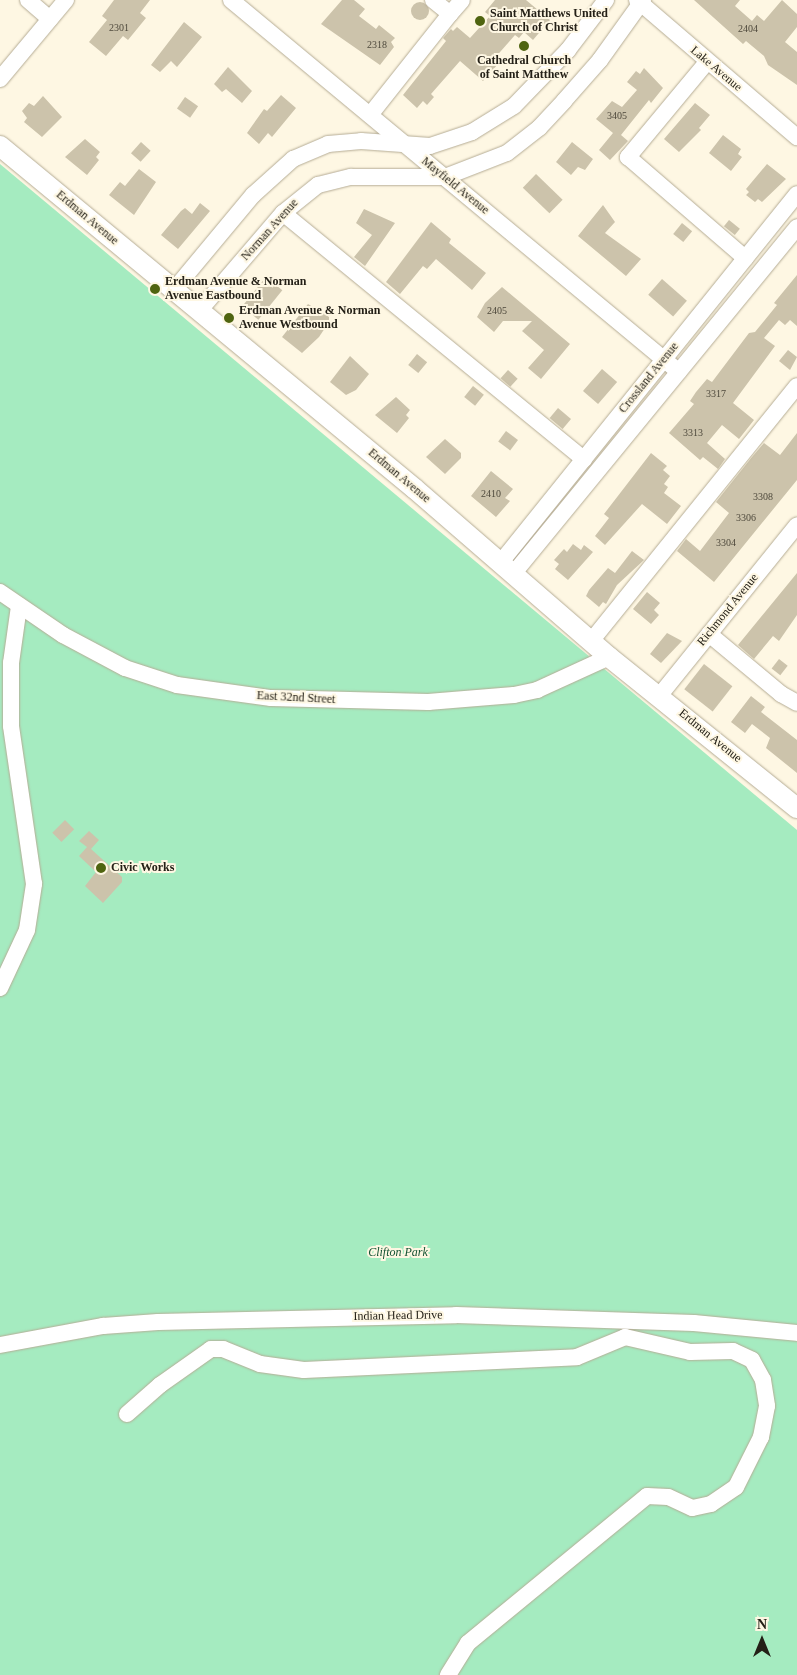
<!DOCTYPE html>
<style>
body{margin:0}
#map{position:relative;width:797px;height:1675px;overflow:hidden;background:#fef7e3;font-family:"Times New Roman",serif}
div>[style]{position:absolute}
[style*='--x']{left:calc(var(--x)*1px);top:calc(var(--y)*1px);width:calc(var(--w)*1px);rotate:calc(var(--a)*1deg)}
.green>*{inset:0;background:#a5ebc0}
.building>*{inset:0;background:#ccc3ab;transform-origin:0 0}
.round{border-radius:50%}
.roads{filter:drop-shadow(0 0 1px #b5ac95) drop-shadow(0 0 1px #b5ac95)}
.minor>*{height:16px;margin:-8px;padding:0 8px;transform-origin:8px;border-radius:8px;background:#fff}
.major>*{height:20px;margin:-10px;padding:0 10px;transform-origin:10px;border-radius:10px;background:#fff}
.dots>*{width:14px;height:14px;translate:-50% -50%;box-sizing:border-box;border:2px solid #fef7e3;border-radius:50%}
span{translate:-50% -50%;white-space:nowrap;text-align:center;line-height:1.15;-webkit-text-stroke:4px #fef7e3;paint-order:stroke}
.number-label{font-size:10px;color:#4e493c}
.number-label span{-webkit-text-stroke-width:0}
.poi-label{font-size:12px;color:#242017;font-weight:700}
.left{translate:0 -50%;text-align:left}
.street-label{font-size:12px;color:#242017}
.park-label{font-size:12px;color:#125132;font-style:italic}
.north{position:absolute;left:737px;top:1615px;width:50px;height:50px;-webkit-text-stroke:4px #fef7e3;paint-order:stroke;rotate:0deg;font-size:14px;font-weight:700;line-height:20px;text-align:center;color:#242017}
.north::after{content:'';display:block;margin:auto;width:18px;height:22px;background:#242017;clip-path:polygon(50% 0,100% 100%,50% 72%,0 100%)}
</style>
<div id="map">
<div class="green">
<i style="clip-path:polygon(0 164px,797px 830px,797px 1675px,0 1675px)"></i>
</div>
<div class="building">
<i style="clip-path:polygon(114px 0,150px 0,140px 13px,146px 18px,128px 40px,123px 36px,106px 56px,89px 42px,107px 20px,102px 16px)"></i>
<i style="clip-path:polygon(342px 0,354px 0,365px 9px,359px 16px,376px 29px,379px 25px,395px 38px,391px 42px,394px 47px,380px 65px,321px 24px)"></i>
<i style="clip-path:polygon(495px 0,526px 0,550px 20px,533px 40px,524px 32px,519px 38px,515px 35px,493px 60px,498px 64px,483px 81px,460px 61px,431px 94px,434px 97px,427px 105px,423px 101px,417px 108px,403px 95px,446px 41px,443px 38px,451px 29px,453px 31px,457px 27px,470px 38px,490px 16px,485px 12px)"></i>
<i style="clip-path:polygon(694px 0,740px 0,735px 6px,752px 21px,757px 15px,764px 21px,782px 0,797px 14px,797px 27px,785px 42px,797px 52px,797px 85px,768px 65px,764px 56px,746px 41px,743px 44px)"></i>
<i class="round" style="left:411px;top:2px;width:18px;height:18px"></i>
<i style="clip-path:polygon(184px 22px,202px 37px,177px 67px,171px 61px,160px 72px,151px 65px)"></i>
<i style="clip-path:polygon(228px 67px,252px 91px,242px 103px,226px 89px,222px 92px,214px 84px)"></i>
<i style="clip-path:polygon(644px 68px,663px 88px,651px 103px,649px 100px,621px 135px,628px 141px,610px 160px,599px 150px,613px 133px,596px 119px,612px 101px,622px 107px,637px 90px,627px 82px,636px 71px,640px 74px)"></i>
<i style="clip-path:polygon(281px 95px,296px 108px,272px 137px,268px 133px,259px 144px,247px 133px,264px 109px,267px 111px)"></i>
<i style="clip-path:polygon(43px 96px,62px 117px,42px 137px,24px 122px,27px 118px,22px 111px,29px 103px,34px 106px)"></i>
<i style="left:185px;top:97px;width:16px;height:14px;rotate:35deg"></i>
<i style="clip-path:polygon(695px 103px,710px 115px,699px 128px,701px 130px,679px 152px,664px 139px)"></i>
<i style="clip-path:polygon(723px 135px,741px 149px,738px 154px,742px 157px,731px 171px,709px 153px)"></i>
<i style="clip-path:polygon(85px 139px,100px 152px,96px 157px,99px 160px,87px 175px,65px 157px)"></i>
<i style="left:141px;top:142px;width:13px;height:15px;rotate:42deg"></i>
<i style="clip-path:polygon(572px 142px,593px 159px,585px 170px,578px 167px,571px 175px,556px 162px)"></i>
<i style="clip-path:polygon(767px 164px,786px 179px,762px 202px,758px 199px,755px 202px,746px 195px,749px 192px,746px 189px)"></i>
<i style="clip-path:polygon(139px 169px,156px 182px,134px 215px,109px 195px,120px 182px,125px 186px)"></i>
<i style="left:536px;top:174px;width:37px;height:19px;rotate:44deg"></i>
<i style="clip-path:polygon(200px 203px,210px 211px,178px 249px,161px 235px,181px 211px,185px 208px,192px 214px)"></i>
<i style="clip-path:polygon(603px 205px,615px 222px,605px 233px,641px 259px,626px 276px,578px 236px)"></i>
<i style="clip-path:polygon(364px 209px,395px 223px,365px 266px,354px 257px,372px 235px,356px 223px)"></i>
<i style="left:729px;top:220px;width:14px;height:8px;rotate:39deg"></i>
<i style="clip-path:polygon(431px 222px,451px 239px,449px 243px,486px 273px,472px 290px,436px 259px,427px 269px,423px 266px,400px 294px,386px 282px)"></i>
<i style="left:682px;top:223px;width:13px;height:14px;rotate:39deg"></i>
<i style="clip-path:polygon(797px 275px,797px 326px,790px 320px,785px 325px,779px 320px,764px 338px,775px 346px,733px 403px,754px 420px,739px 439px,722px 425px,707px 443px,725px 459px,718px 469px,703px 457px,700px 460px,669px 433px,694px 404px,690px 401px,696px 392px,707px 379px,712px 382px,749px 333px,755px 332px,777px 305px,774px 303px)"></i>
<i style="left:266px;top:277px;width:21px;height:38px;rotate:39deg"></i>
<i style="left:662px;top:279px;width:33px;height:21px;rotate:41deg"></i>
<i style="clip-path:polygon(502px 287px,570px 344px,541px 379px,528px 368px,544px 350px,522px 331px,532px 321px,503px 321px,494px 332px,477px 317px,485px 303px)"></i>
<i style="clip-path:polygon(308px 304px,329px 317px,329px 322px,319px 337px,302px 353px,282px 337px)"></i>
<i style="clip-path:polygon(788px 350px,797px 357px,790px 370px,779px 361px)"></i>
<i style="left:417px;top:354px;width:13px;height:14px;rotate:39deg"></i>
<i style="clip-path:polygon(350px 356px,369px 374px,356px 390px,346px 395px,330px 382px)"></i>
<i style="left:602px;top:369px;width:20px;height:29px;rotate:41deg"></i>
<i style="left:508px;top:370px;width:13px;height:11px;rotate:42deg"></i>
<i style="left:473px;top:386px;width:14px;height:14px;rotate:39deg"></i>
<i style="clip-path:polygon(396px 397px,410px 410px,406px 415px,409px 418px,397px 433px,375px 415px)"></i>
<i style="left:558px;top:408px;width:17px;height:13px;rotate:40deg"></i>
<i style="left:506px;top:431px;width:15px;height:13px;rotate:37deg"></i>
<i style="clip-path:polygon(797px 433px,797px 480px,714px 582px,677px 551px,686px 539px,700px 551px,729px 513px,716px 502px,752px 457px,764px 443px,780px 455px)"></i>
<i style="clip-path:polygon(445px 439px,461px 453px,461px 458px,445px 474px,426px 457px)"></i>
<i style="clip-path:polygon(651px 453px,667px 466px,663px 470px,670px 476px,664px 484px,668px 487px,664px 493px,681px 506px,667px 524px,642px 504px,605px 545px,595px 536px,609px 518px,604px 514px)"></i>
<i style="clip-path:polygon(491px 471px,513px 489px,505px 498px,510px 501px,496px 517px,471px 496px)"></i>
<i style="clip-path:polygon(573px 544px,581px 550px,584px 545px,593px 552px,568px 580px,555px 569px,559px 564px,554px 560px,564px 549px,567px 552px)"></i>
<i style="clip-path:polygon(632px 551px,644px 560px,617px 585px,606px 604px,603px 602px,599px 607px,586px 596px,589px 590px,608px 568px,615px 573px)"></i>
<i style="clip-path:polygon(797px 573px,797px 615px,779px 641px,773px 636px,754px 659px,738px 645px)"></i>
<i style="clip-path:polygon(647px 592px,660px 603px,654px 610px,659px 615px,651px 624px,633px 609px)"></i>
<i style="clip-path:polygon(667px 633px,682px 641px,661px 663px,650px 654px)"></i>
<i style="left:779px;top:659px;width:11px;height:12px;rotate:38deg"></i>
<i style="left:704px;top:664px;width:36px;height:32px;rotate:38deg"></i>
<i style="clip-path:polygon(751px 696px,765px 707px,761px 712px,797px 740px,797px 773px,766px 748px,770px 738px,752px 724px,745px 733px,731px 722px)"></i>
<i style="left:65px;top:820px;width:13px;height:18px;rotate:45deg"></i>
<i style="clip-path:polygon(89px 831px,99px 840px,91px 849px,122px 877px,122px 882px,103px 903px,85px 886px,96px 872px,79px 856px,87px 847px,79px 841px)"></i>
</div>
<div class="roads">
<div class="minor">
<i style="--x:28;--y:0;--w:29;--a:41"></i>
<i style="--x:231;--y:0;--w:582;--a:39.7"></i>
<i style="--x:433;--y:0;--w:22;--a:39"></i>
<i style="--x:450;--y:14;--w:18;--a:-49"></i>
<i style="--x:637;--y:0;--w:211;--a:40.6"></i>
<i style="--x:707;--y:62;--w:124;--a:129.7"></i>
<i style="--x:628;--y:157;--w:155;--a:40.8"></i>
<i style="--x:0;--y:79;--w:103;--a:-50.1"></i>
<i style="--x:370;--y:115;--w:129;--a:-51.6"></i>
<i style="--x:283;--y:213;--w:389;--a:39.3"></i>
<i style="--x:173;--y:291;--w:125;--a:-50.2"></i>
<i style="--x:253;--y:195;--w:54;--a:-42"></i>
<i style="--x:293;--y:159;--w:38;--a:-23"></i>
<i style="--x:328;--y:144;--w:33;--a:-5"></i>
<i style="--x:361;--y:141;--w:69;--a:4.1"></i>
<i style="--x:430;--y:146;--w:44;--a:-18.4"></i>
<i style="--x:472;--y:132;--w:49;--a:-31.8"></i>
<i style="--x:514;--y:106;--w:78;--a:-46"></i>
<i style="--x:568;--y:50;--w:63;--a:-52.8"></i>
<i style="--x:199;--y:311;--w:129;--a:-49.4"></i>
<i style="--x:283;--y:213;--w:45;--a:-38.7"></i>
<i style="--x:318;--y:185;--w:34;--a:-14"></i>
<i style="--x:351;--y:177;--w:94;--a:0"></i>
<i style="--x:445;--y:177;--w:66;--a:-21.2"></i>
<i style="--x:507;--y:153;--w:41;--a:-38"></i>
<i style="--x:539;--y:128;--w:37;--a:-47"></i>
<i style="--x:564;--y:101;--w:55;--a:-48.7"></i>
<i style="--x:600;--y:60;--w:74;--a:-54.4"></i>
<i style="--x:501;--y:562;--w:472;--a:-51.2"></i>
<i style="--x:514;--y:573;--w:447;--a:-50.7"></i>
<i style="--x:0;--y:592;--w:76;--a:34.3"></i>
<i style="--x:63;--y:635;--w:70;--a:28"></i>
<i style="--x:125;--y:668;--w:55;--a:18.1"></i>
<i style="--x:177;--y:685;--w:95;--a:7.9"></i>
<i style="--x:271;--y:698;--w:157;--a:1.5"></i>
<i style="--x:428;--y:702;--w:86;--a:-4.7"></i>
<i style="--x:514;--y:695;--w:24;--a:-12"></i>
<i style="--x:537;--y:690;--w:79;--a:-24.6"></i>
<i style="--x:709;--y:634;--w:94;--a:39.8"></i>
<i style="--x:781;--y:694;--w:18;--a:29"></i>
<i style="--x:592;--y:640;--w:326;--a:-51.1"></i>
<i style="--x:660;--y:695;--w:218;--a:-51.1"></i>
<i style="--x:0;--y:988;--w:64;--a:-65"></i>
<i style="--x:27;--y:930;--w:47;--a:-81.3"></i>
<i style="--x:34;--y:884;--w:160;--a:-98.3"></i>
<i style="--x:11;--y:726;--w:63;--a:-90"></i>
<i style="--x:11;--y:663;--w:58;--a:-82"></i>
<i style="--x:0;--y:1345;--w:105;--a:-10.5"></i>
<i style="--x:103;--y:1326;--w:55;--a:-4.2"></i>
<i style="--x:158;--y:1322;--w:298;--a:-1.3"></i>
<i style="--x:456;--y:1315;--w:238;--a:1.9"></i>
<i style="--x:694;--y:1323;--w:103;--a:5.5"></i>
<i style="--x:127;--y:1414;--w:44;--a:-41.3"></i>
<i style="--x:160;--y:1385;--w:62;--a:-35.2"></i>
<i style="--x:211;--y:1349;--w:12;--a:0"></i>
<i style="--x:223;--y:1349;--w:40;--a:22"></i>
<i style="--x:260;--y:1364;--w:44;--a:7.8"></i>
<i style="--x:304;--y:1370;--w:273;--a:-2.7"></i>
<i style="--x:577;--y:1357;--w:52;--a:-22.6"></i>
<i style="--x:625;--y:1337;--w:67;--a:13"></i>
<i style="--x:690;--y:1352;--w:43;--a:-1.3"></i>
<i style="--x:733;--y:1351;--w:21;--a:25"></i>
<i style="--x:752;--y:1360;--w:23;--a:61"></i>
<i style="--x:763;--y:1380;--w:26;--a:81"></i>
<i style="--x:767;--y:1406;--w:32;--a:101"></i>
<i style="--x:761;--y:1437;--w:56;--a:116.6"></i>
<i style="--x:736;--y:1487;--w:30;--a:146"></i>
<i style="--x:711;--y:1504;--w:19;--a:168"></i>
<i style="--x:692;--y:1508;--w:26;--a:-155"></i>
<i style="--x:668;--y:1497;--w:21;--a:-177"></i>
<i style="--x:647;--y:1496;--w:232;--a:140.6"></i>
<i style="--x:468;--y:1643;--w:38;--a:122"></i>
</div>
<div class="major">
<i style="--x:0;--y:146;--w:538;--a:39.57"></i>
<i style="--x:415;--y:489;--w:257;--a:40.9"></i>
<i style="--x:609;--y:657;--w:241;--a:38.8"></i>
</div>
</div>
<div class="dots">
<i style="left:480px;top:21px;background:#4f6410"></i>
<i style="left:524px;top:46px;background:#4f6410"></i>
<i style="left:155px;top:289px;background:#4f6410"></i>
<i style="left:229px;top:318px;background:#4f6410"></i>
<i style="left:101px;top:868px;background:#4f6410"></i>
</div>
<div class="number-label">
<span style="left:119px;top:28px">2301</span>
<span style="left:748px;top:29px">2404</span>
<span style="left:377px;top:45px">2318</span>
<span style="left:617px;top:116px">3405</span>
<span style="left:497px;top:311px">2405</span>
<span style="left:716px;top:394px">3317</span>
<span style="left:693px;top:433px">3313</span>
<span style="left:491px;top:494px">2410</span>
<span style="left:763px;top:497px">3308</span>
<span style="left:746px;top:518px">3306</span>
<span style="left:726px;top:543px">3304</span>
</div>
<div class="poi-label">
<span class="left" style="left:490px;top:21px">Saint Matthews United<br>Church of Christ</span>
<span style="left:524px;top:68px">Cathedral Church<br>of Saint Matthew</span>
<span class="left" style="left:165px;top:289px">Erdman Avenue &amp; Norman<br>Avenue Eastbound</span>
<span class="left" style="left:239px;top:318px">Erdman Avenue &amp; Norman<br>Avenue Westbound</span>
<span class="left" style="left:111px;top:868px">Civic Works</span>
</div>
<div class="street-label">
<span style="left:716px;top:69px;rotate:40deg">Lake Avenue</span>
<span style="left:455px;top:186px;rotate:39deg">Mayfield Avenue</span>
<span style="left:87px;top:218px;rotate:40deg">Erdman Avenue</span>
<span style="left:270px;top:230px;rotate:-48deg">Norman Avenue</span>
<span style="left:649px;top:378px;rotate:-51deg">Crossland Avenue</span>
<span style="left:399px;top:476px;rotate:40deg">Erdman Avenue</span>
<span style="left:728px;top:610px;rotate:-51deg">Richmond Avenue</span>
<span style="left:296px;top:698px;rotate:3deg">East 32nd Street</span>
<span style="left:710px;top:736px;rotate:39deg">Erdman Avenue</span>
<span style="left:398px;top:1316px;rotate:-1deg">Indian Head Drive</span>
</div>
<div class="park-label">
<span style="left:398px;top:1253px">Clifton Park</span>
</div>
<div class="north">N</div>
</div>
